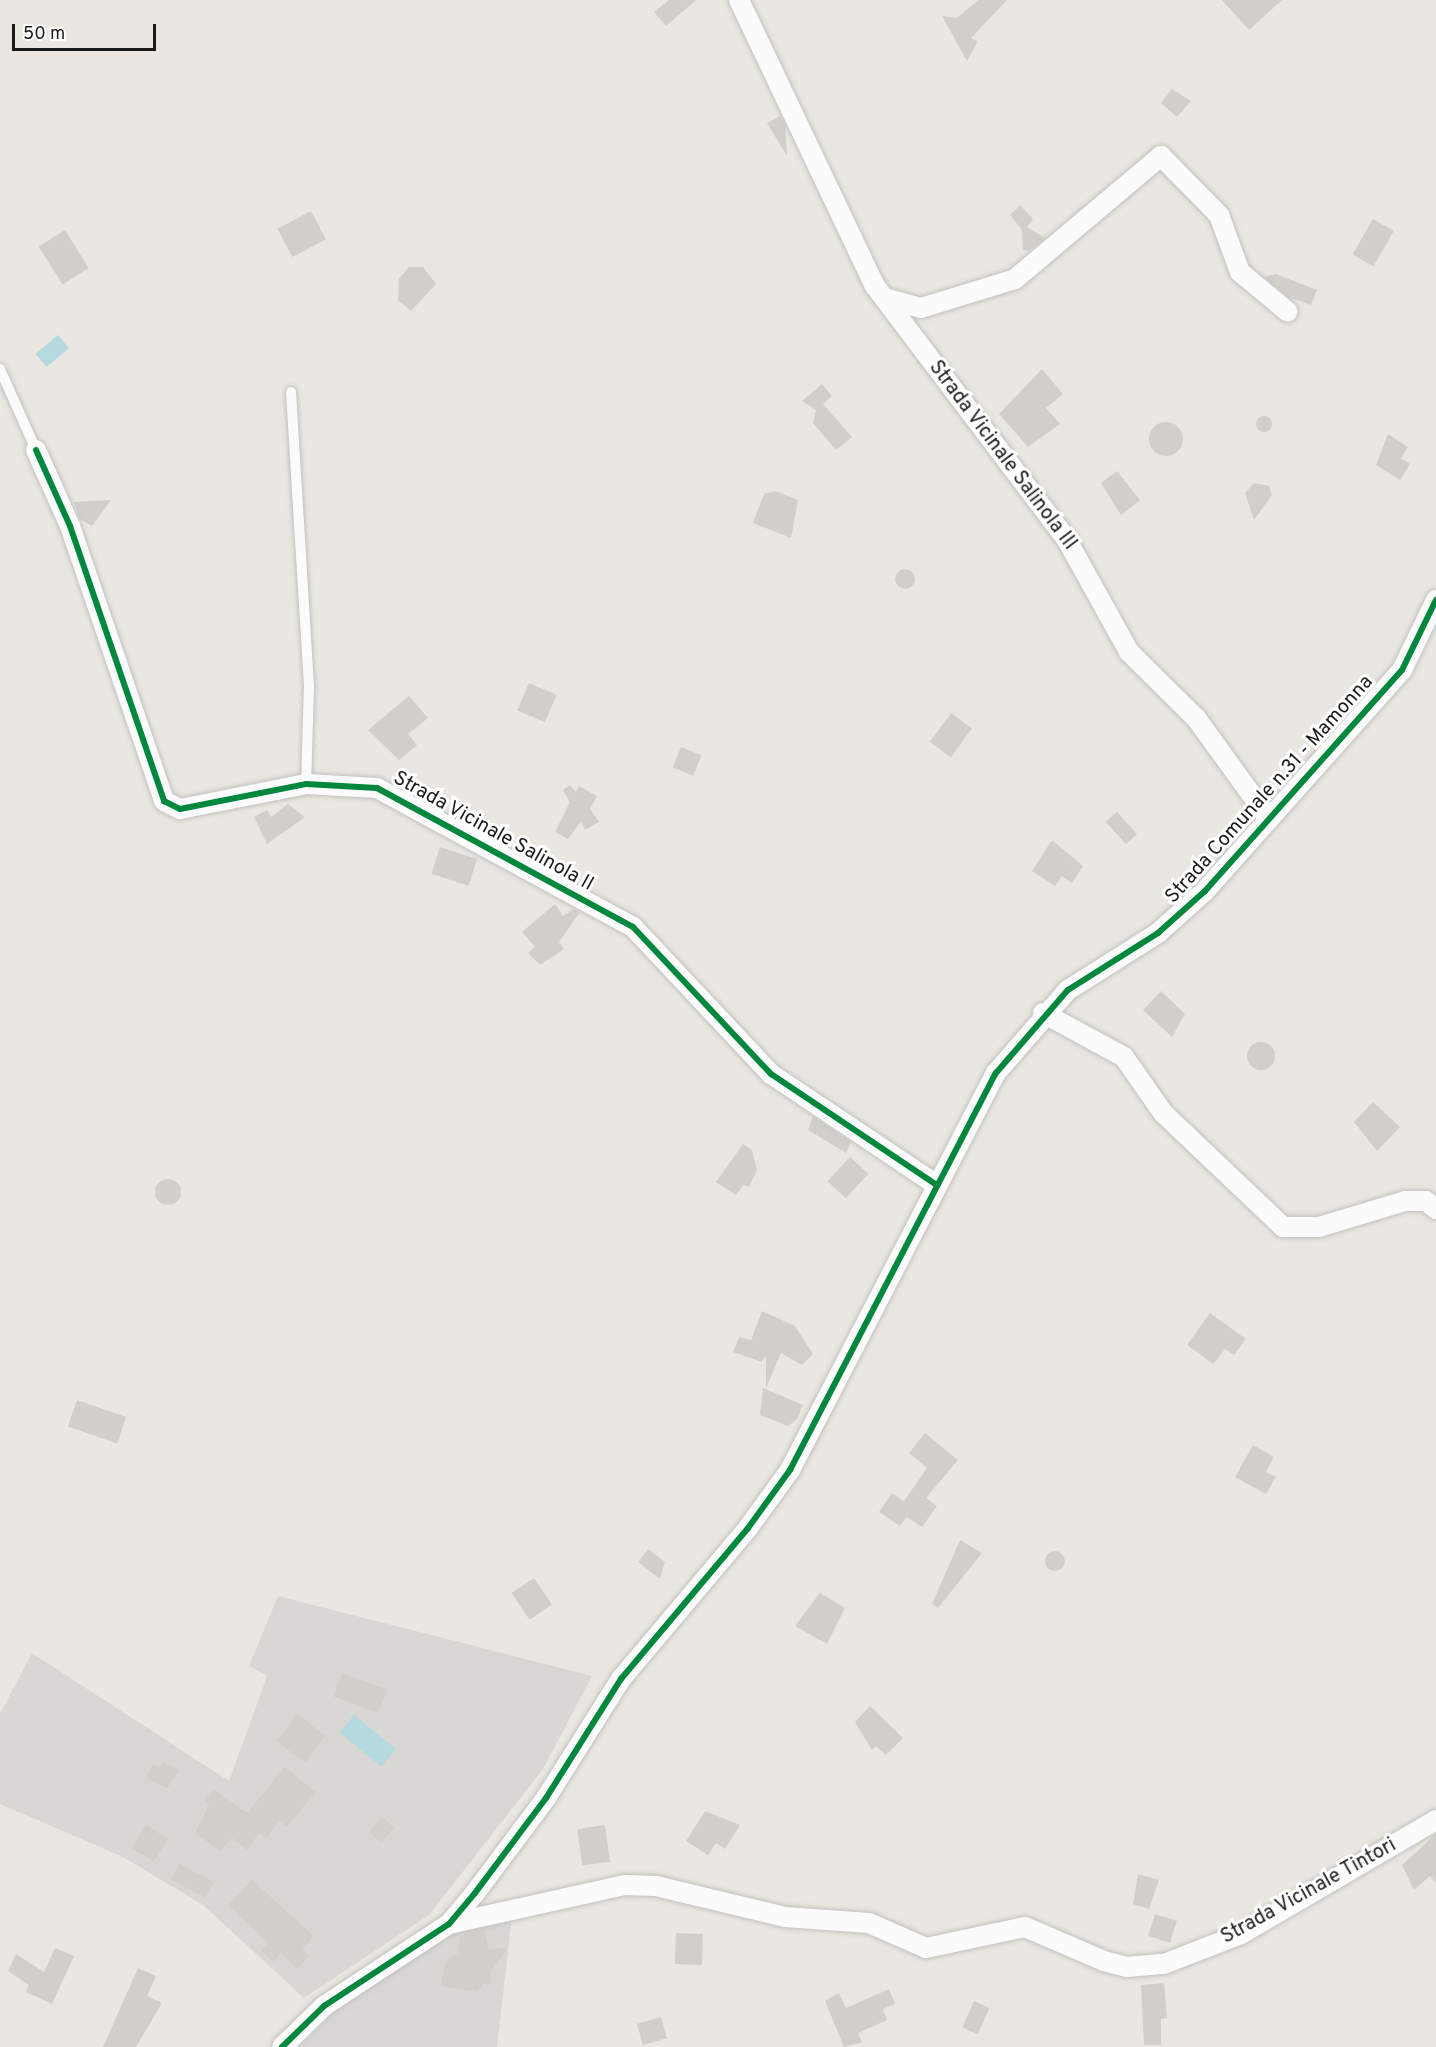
<!DOCTYPE html>
<style>
body{margin:0}
#map{position:relative;width:1436px;height:2047px;overflow:hidden;background:#eae7e2;font-family:Overpass,sans-serif}
div>[style]{position:absolute}
[style*='--x']{left:calc(var(--x)*1px);top:calc(var(--y)*1px);width:calc(var(--w)*1px);rotate:calc(var(--a)*1deg)}
.residential>*{inset:0;background:#d9d7d4}
.water>*{inset:0;background:#b4d9df;transform-origin:0 0}
.building>*{inset:0;background:#d2cfcb;transform-origin:0 0}
.round{border-radius:50%}
.roads{filter:drop-shadow(0 0 2px #c2c1bf) drop-shadow(0 0 2px #c2c1bf)}
.lane>*{height:10px;margin:-5px;padding:0 5px;transform-origin:5px;border-radius:5px;background:#fcfbfb}
.street>*{height:20px;margin:-10px;padding:0 10px;transform-origin:10px;border-radius:10px;background:#fcfbfb}
.cycleway>*{height:6px;margin:-3px;padding:0 3px;transform-origin:3px;border-radius:3px;background:#00873e}
span{translate:-50% -50%;white-space:nowrap;text-align:center;line-height:1.15;-webkit-text-stroke:6px #fff;paint-order:stroke}
.street-label{font-size:20px;color:#1b1b1b}
.scale{position:absolute;left:12px;top:24px;width:144px;height:27px;box-sizing:border-box;border:3px solid #1b1b1b;border-top:0;padding-left:8px;font-size:18px;line-height:21px;white-space:nowrap;color:#1b1b1b;-webkit-text-stroke:4px #fff;paint-order:stroke}
</style>
<div id="map">
<div class="residential">
<i style="clip-path:polygon(278px 1596px,592px 1676px,543px 1769px,429px 1915px,304px 1998px,203px 1905px,123px 1857px,0 1804px,0 1714px,32px 1653px,229px 1781px,267px 1676px,249px 1666px)"></i>
<i style="clip-path:polygon(512px 1917px,497px 2047px,300px 2047px,342px 2004px,443px 1936px)"></i>
</div>
<div class="water">
<i style="left:58px;top:335px;width:17px;height:29px;rotate:50deg"></i>
<i style="left:354px;top:1715px;width:54px;height:23px;rotate:39deg"></i>
</div>
<div class="building">
<i style="clip-path:polygon(669px 0,696px 0,666px 26px,654px 12px)"></i>
<i style="clip-path:polygon(978px 0,1007px 0,971px 38px,978px 41px,967px 61px,942px 16px,957px 18px)"></i>
<i style="clip-path:polygon(1222px 0,1282px 0,1249px 30px)"></i>
<i style="clip-path:polygon(1172px 89px,1191px 101px,1177px 117px,1161px 103px)"></i>
<i style="clip-path:polygon(780px 116px,785px 125px,787px 156px,767px 123px)"></i>
<i style="clip-path:polygon(1020px 205px,1033px 219px,1027px 227px,1045px 238px,1029px 251px,1023px 250px,1022px 230px,1010px 215px)"></i>
<i style="left:311px;top:211px;width:32px;height:38px;rotate:62deg"></i>
<i style="left:1373px;top:219px;width:24px;height:41px;rotate:30deg"></i>
<i style="left:65px;top:230px;width:45px;height:31px;rotate:58deg"></i>
<i style="clip-path:polygon(423px 267px,436px 284px,411px 311px,398px 300px,399px 279px,409px 267px)"></i>
<i style="clip-path:polygon(1276px 274px,1317px 290px,1311px 305px,1288px 297px,1264px 277px)"></i>
<i style="clip-path:polygon(1042px 369px,1063px 394px,1046px 408px,1060px 424px,1028px 447px,999px 414px)"></i>
<i style="clip-path:polygon(822px 384px,832px 396px,823px 404px,852px 437px,836px 450px,813px 423px,816px 410px,802px 401px)"></i>
<i class="round" style="left:1256px;top:416px;width:16px;height:16px"></i>
<i class="round" style="left:1149px;top:422px;width:34px;height:34px"></i>
<i style="clip-path:polygon(1388px 434px,1408px 447px,1401px 458px,1410px 464px,1400px 480px,1376px 465px)"></i>
<i style="clip-path:polygon(1117px 471px,1140px 500px,1121px 515px,1101px 483px)"></i>
<i style="clip-path:polygon(1254px 483px,1269px 486px,1272px 495px,1254px 520px,1245px 493px)"></i>
<i style="clip-path:polygon(775px 491px,798px 500px,791px 538px,753px 523px,764px 494px)"></i>
<i style="clip-path:polygon(111px 500px,92px 526px,80px 519px,74px 502px)"></i>
<i class="round" style="left:895px;top:569px;width:20px;height:20px"></i>
<i style="left:529px;top:683px;width:30px;height:30px;rotate:23deg"></i>
<i style="clip-path:polygon(409px 696px,428px 718px,408px 734px,417px 745px,399px 760px,368px 730px)"></i>
<i style="left:951px;top:713px;width:26px;height:36px;rotate:36deg"></i>
<i style="left:681px;top:747px;width:22px;height:22px;rotate:22deg"></i>
<i style="clip-path:polygon(570px 785px,576px 792px,579px 786px,597px 796px,590px 809px,599px 822px,585px 830px,581px 821px,568px 839px,555px 832px,570px 802px,563px 790px)"></i>
<i style="clip-path:polygon(288px 804px,305px 817px,267px 844px,254px 817px,267px 810px,271px 817px)"></i>
<i style="left:1117px;top:812px;width:30px;height:15px;rotate:48deg"></i>
<i style="clip-path:polygon(1052px 840px,1083px 866px,1072px 883px,1062px 876px,1055px 886px,1032px 871px)"></i>
<i style="left:440px;top:847px;width:39px;height:28px;rotate:18deg"></i>
<i style="clip-path:polygon(555px 904px,563px 916px,574px 909px,580px 912px,559px 942px,564px 949px,540px 965px,528px 953px,535px 947px,522px 932px)"></i>
<i style="clip-path:polygon(1161px 991px,1185px 1014px,1172px 1037px,1143px 1010px)"></i>
<i class="round" style="left:1247px;top:1042px;width:28px;height:28px"></i>
<i style="clip-path:polygon(1373px 1102px,1400px 1127px,1377px 1151px,1354px 1122px)"></i>
<i style="clip-path:polygon(813px 1116px,851px 1142px,846px 1153px,808px 1130px)"></i>
<i style="clip-path:polygon(743px 1144px,752px 1150px,757px 1170px,749px 1187px,743px 1185px,736px 1195px,716px 1182px)"></i>
<i style="left:850px;top:1157px;width:25px;height:33px;rotate:43deg"></i>
<i class="round" style="left:155px;top:1179px;width:26px;height:26px"></i>
<i style="clip-path:polygon(762px 1311px,795px 1326px,813px 1354px,802px 1365px,781px 1353px,766px 1388px,766px 1355px,762px 1362px,733px 1352px,739px 1337px,751px 1340px)"></i>
<i style="clip-path:polygon(1210px 1313px,1246px 1339px,1234px 1355px,1225px 1349px,1213px 1364px,1187px 1345px)"></i>
<i style="clip-path:polygon(763px 1388px,803px 1405px,797px 1419px,788px 1426px,760px 1415px)"></i>
<i style="left:77px;top:1400px;width:52px;height:28px;rotate:19deg"></i>
<i style="clip-path:polygon(925px 1433px,958px 1460px,926px 1498px,937px 1506px,922px 1527px,907px 1517px,900px 1526px,879px 1512px,892px 1493px,904px 1501px,927px 1468px,909px 1453px)"></i>
<i style="clip-path:polygon(1253px 1445px,1274px 1457px,1266px 1472px,1276px 1477px,1266px 1494px,1235px 1477px)"></i>
<i style="clip-path:polygon(960px 1540px,982px 1553px,938px 1608px,932px 1604px)"></i>
<i style="clip-path:polygon(648px 1549px,665px 1562px,660px 1579px,638px 1562px)"></i>
<i class="round" style="left:1045px;top:1551px;width:20px;height:20px"></i>
<i style="left:534px;top:1578px;width:32px;height:27px;rotate:56deg"></i>
<i style="clip-path:polygon(820px 1593px,845px 1608px,827px 1644px,795px 1626px)"></i>
<i style="left:342px;top:1673px;width:48px;height:25px;rotate:20deg"></i>
<i style="clip-path:polygon(870px 1706px,903px 1738px,886px 1755px,876px 1746px,872px 1750px,855px 1722px)"></i>
<i style="left:297px;top:1714px;width:36px;height:34px;rotate:37deg"></i>
<i style="clip-path:polygon(162px 1762px,180px 1770px,167px 1788px,146px 1778px,153px 1764px,159px 1767px)"></i>
<i style="clip-path:polygon(285px 1767px,316px 1792px,287px 1827px,279px 1821px,266px 1839px,259px 1833px,247px 1850px,232px 1838px,220px 1851px,195px 1833px,209px 1805px,204px 1800px,214px 1790px,247px 1813px)"></i>
<i style="clip-path:polygon(705px 1811px,740px 1825px,725px 1849px,716px 1843px,708px 1855px,686px 1841px)"></i>
<i style="left:382px;top:1817px;width:16px;height:20px;rotate:40deg"></i>
<i style="left:146px;top:1825px;width:26px;height:27px;rotate:32deg"></i>
<i style="left:605px;top:1825px;width:37px;height:28px;rotate:82deg"></i>
<i style="clip-path:polygon(1436px 1834px,1436px 1883px,1430px 1876px,1414px 1890px,1402px 1865px)"></i>
<i style="left:179px;top:1864px;width:39px;height:18px;rotate:27deg"></i>
<i style="clip-path:polygon(1138px 1874px,1159px 1880px,1149px 1909px,1133px 1904px)"></i>
<i style="clip-path:polygon(252px 1880px,314px 1936px,302px 1949px,309px 1956px,297px 1969px,281px 1953px,273px 1962px,261px 1950px,268px 1943px,228px 1905px)"></i>
<i style="left:1155px;top:1914px;width:23px;height:23px;rotate:18deg"></i>
<i style="clip-path:polygon(484px 1929px,489px 1949px,507px 1948px,491px 1971px,491px 1985px,483px 1984px,478px 1992px,441px 1986px,445px 1962px,458px 1953px,460px 1936px)"></i>
<i style="left:676px;top:1933px;width:27px;height:31px;rotate:2deg"></i>
<i style="clip-path:polygon(55px 1948px,74px 1956px,52px 2004px,26px 1992px,29px 1985px,8px 1971px,16px 1954px,44px 1972px)"></i>
<i style="clip-path:polygon(138px 1968px,156px 1976px,147px 1996px,162px 2003px,136px 2047px,103px 2047px)"></i>
<i style="clip-path:polygon(1164px 1983px,1167px 2018px,1161px 2019px,1161px 2045px,1144px 2045px,1141px 1985px)"></i>
<i style="clip-path:polygon(889px 1989px,895px 2004px,883px 2009px,887px 2020px,858px 2033px,862px 2042px,844px 2047px,825px 2001px,839px 1993px,846px 2008px)"></i>
<i style="left:974px;top:2001px;width:17px;height:29px;rotate:24deg"></i>
<i style="left:661px;top:2017px;width:22px;height:25px;rotate:74deg"></i>
</div>
<div class="roads">
<div class="lane">
<i style="--x:0;--y:369;--w:89;--a:66"></i>
<i style="--x:291;--y:392;--w:294;--a:86.5"></i>
<i style="--x:309;--y:685;--w:99;--a:91.7"></i>
</div>
<div class="street">
<i style="--x:739;--y:0;--w:317;--a:64.6"></i>
<i style="--x:875;--y:286;--w:318;--a:52.9"></i>
<i style="--x:1067;--y:540;--w:128;--a:61"></i>
<i style="--x:1129;--y:652;--w:94;--a:44.6"></i>
<i style="--x:1196;--y:718;--w:121;--a:54.1"></i>
<i style="--x:884;--y:298;--w:38;--a:15"></i>
<i style="--x:921;--y:308;--w:98;--a:-17.1"></i>
<i style="--x:1015;--y:279;--w:191;--a:-40.1"></i>
<i style="--x:1161;--y:156;--w:83;--a:45.5"></i>
<i style="--x:1219;--y:215;--w:61;--a:69.8"></i>
<i style="--x:1240;--y:272;--w:62;--a:39.8"></i>
<i style="--x:36;--y:450;--w:83;--a:65.9"></i>
<i style="--x:70;--y:526;--w:291;--a:71.1"></i>
<i style="--x:164;--y:801;--w:18;--a:27"></i>
<i style="--x:180;--y:809;--w:128;--a:-11.2"></i>
<i style="--x:306;--y:784;--w:71;--a:3.2"></i>
<i style="--x:377;--y:788;--w:291;--a:28.5"></i>
<i style="--x:633;--y:927;--w:202;--a:46.8"></i>
<i style="--x:771;--y:1074;--w:200;--a:33.8"></i>
<i style="--x:1043;--y:1013;--w:92;--a:28.5"></i>
<i style="--x:1124;--y:1057;--w:68;--a:55.1"></i>
<i style="--x:1163;--y:1113;--w:166;--a:43.5"></i>
<i style="--x:1283;--y:1227;--w:36;--a:0"></i>
<i style="--x:1319;--y:1227;--w:90;--a:-16.8"></i>
<i style="--x:1405;--y:1201;--w:21;--a:0"></i>
<i style="--x:1426;--y:1201;--w:13;--a:39"></i>
<i style="--x:449;--y:1924;--w:180;--a:-12.5"></i>
<i style="--x:625;--y:1885;--w:31;--a:2"></i>
<i style="--x:656;--y:1886;--w:133;--a:13.5"></i>
<i style="--x:785;--y:1917;--w:84;--a:4.1"></i>
<i style="--x:869;--y:1923;--w:62;--a:23.7"></i>
<i style="--x:926;--y:1948;--w:101;--a:-12"></i>
<i style="--x:1025;--y:1927;--w:86;--a:23.3"></i>
<i style="--x:1104;--y:1961;--w:24;--a:15"></i>
<i style="--x:1127;--y:1967;--w:37;--a:-5"></i>
<i style="--x:1164;--y:1964;--w:83;--a:-21.3"></i>
<i style="--x:1241;--y:1934;--w:226;--a:-30.3"></i>
<i style="--x:282;--y:2047;--w:59;--a:-44.3"></i>
<i style="--x:324;--y:2006;--w:149;--a:-33.3"></i>
<i style="--x:449;--y:1924;--w:40;--a:-50"></i>
<i style="--x:475;--y:1893;--w:119;--a:-53.2"></i>
<i style="--x:546;--y:1798;--w:141;--a:-57.8"></i>
<i style="--x:621;--y:1679;--w:197;--a:-49.9"></i>
<i style="--x:748;--y:1528;--w:72;--a:-54.1"></i>
<i style="--x:790;--y:1470;--w:447;--a:-62.6"></i>
<i style="--x:996;--y:1073;--w:110;--a:-49.1"></i>
<i style="--x:1068;--y:990;--w:107;--a:-32.3"></i>
<i style="--x:1158;--y:933;--w:63;--a:-41.8"></i>
<i style="--x:1205;--y:891;--w:296;--a:-48.3"></i>
<i style="--x:1402;--y:670;--w:78;--a:-64.1"></i>
</div>
</div>
<div class="cycleway">
<i style="--x:36;--y:450;--w:83;--a:65.9"></i>
<i style="--x:70;--y:526;--w:291;--a:71.1"></i>
<i style="--x:164;--y:801;--w:18;--a:27"></i>
<i style="--x:180;--y:809;--w:128;--a:-11.2"></i>
<i style="--x:306;--y:784;--w:71;--a:3.2"></i>
<i style="--x:377;--y:788;--w:291;--a:28.5"></i>
<i style="--x:633;--y:927;--w:202;--a:46.8"></i>
<i style="--x:771;--y:1074;--w:200;--a:33.8"></i>
<i style="--x:282;--y:2047;--w:59;--a:-44.3"></i>
<i style="--x:324;--y:2006;--w:149;--a:-33.3"></i>
<i style="--x:449;--y:1924;--w:40;--a:-50"></i>
<i style="--x:475;--y:1893;--w:119;--a:-53.2"></i>
<i style="--x:546;--y:1798;--w:141;--a:-57.8"></i>
<i style="--x:621;--y:1679;--w:197;--a:-49.9"></i>
<i style="--x:748;--y:1528;--w:72;--a:-54.1"></i>
<i style="--x:790;--y:1470;--w:447;--a:-62.6"></i>
<i style="--x:996;--y:1073;--w:110;--a:-49.1"></i>
<i style="--x:1068;--y:990;--w:107;--a:-32.3"></i>
<i style="--x:1158;--y:933;--w:63;--a:-41.8"></i>
<i style="--x:1205;--y:891;--w:296;--a:-48.3"></i>
<i style="--x:1402;--y:670;--w:78;--a:-64.1"></i>
</div>
<div class="street-label">
<span style="left:1002px;top:456px;rotate:53deg">Strada Vicinale Salinola III</span>
<span style="left:1270px;top:790px;rotate:-48deg">Strada Comunale n.31 - Mamonna</span>
<span style="left:493px;top:832px;rotate:29deg">Strada Vicinale Salinola II</span>
<span style="left:1309px;top:1892px;rotate:-29deg">Strada Vicinale Tintori</span>
</div>
<div class="scale">50 m</div>
</div>
